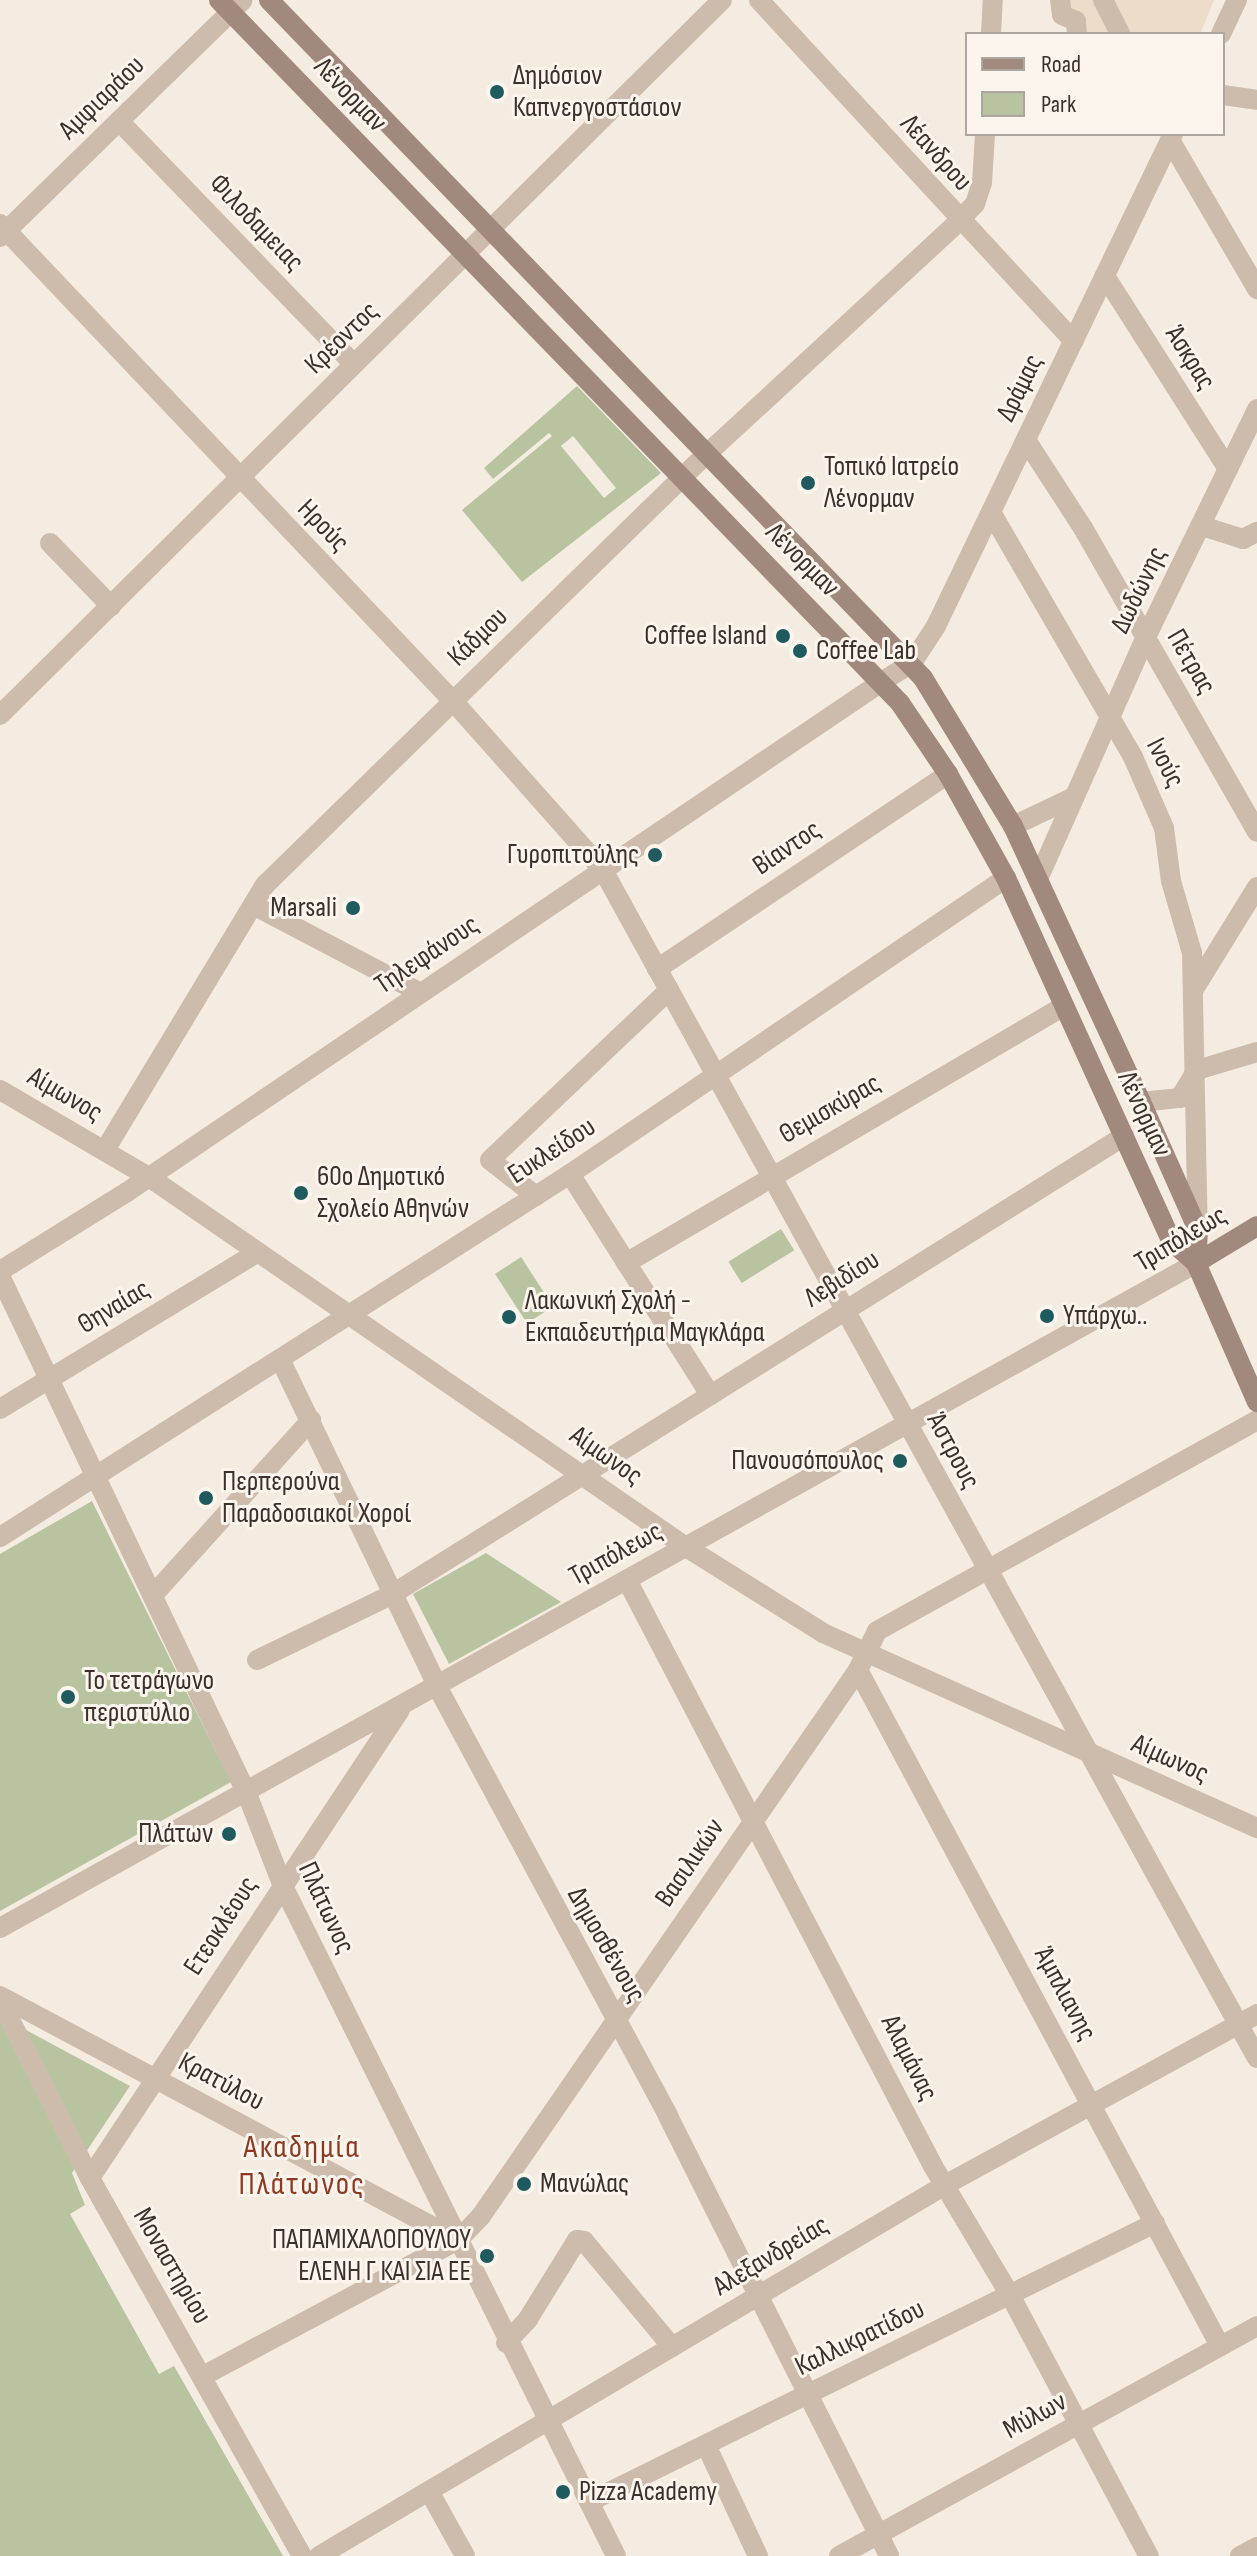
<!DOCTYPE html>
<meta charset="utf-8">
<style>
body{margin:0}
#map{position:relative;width:1257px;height:2556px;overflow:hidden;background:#f4ebe1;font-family:"Sofia Sans Condensed",sans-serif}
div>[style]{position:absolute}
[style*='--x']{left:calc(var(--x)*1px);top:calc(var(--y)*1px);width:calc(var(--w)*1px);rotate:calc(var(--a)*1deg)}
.green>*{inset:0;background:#b8c4a0;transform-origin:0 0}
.plaza>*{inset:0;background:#ecdcc8}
.pedestrian>*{height:20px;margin:-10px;padding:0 10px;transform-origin:10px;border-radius:10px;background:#cdbbac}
.minor>*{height:20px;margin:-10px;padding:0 10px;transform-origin:10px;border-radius:10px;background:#cdbbac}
.tertiary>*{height:20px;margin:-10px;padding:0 10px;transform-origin:10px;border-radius:10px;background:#cdbbac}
.secondary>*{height:20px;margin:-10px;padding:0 10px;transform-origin:10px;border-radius:10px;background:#a18a7d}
.dots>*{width:22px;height:22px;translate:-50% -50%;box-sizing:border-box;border:4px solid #fbf5ee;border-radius:50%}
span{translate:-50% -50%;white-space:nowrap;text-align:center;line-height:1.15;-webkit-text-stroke:6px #fbf5ee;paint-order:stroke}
.poi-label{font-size:28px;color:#3b302b}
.left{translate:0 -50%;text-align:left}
.right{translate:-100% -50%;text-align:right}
.street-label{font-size:28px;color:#3b302b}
.quarter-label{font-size:32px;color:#8c3b22;letter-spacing:2px}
.legend{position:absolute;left:965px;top:32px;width:260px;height:104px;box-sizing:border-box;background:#fbf5ee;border:2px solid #aea6a0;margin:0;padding:10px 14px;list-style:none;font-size:24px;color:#3b302b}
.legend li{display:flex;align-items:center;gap:16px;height:40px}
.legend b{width:40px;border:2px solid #aea6a0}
</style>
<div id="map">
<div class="green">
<i style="clip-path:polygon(evenodd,577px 386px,661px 473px,522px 582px,462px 510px,552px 436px,549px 433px,493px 479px,484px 468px,577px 386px,573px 436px,616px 488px,604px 498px,561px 446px,573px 436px)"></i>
<i style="left:781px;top:1229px;width:25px;height:62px;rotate:58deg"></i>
<i style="left:521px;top:1257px;width:59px;height:31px;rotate:57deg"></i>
<i style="clip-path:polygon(92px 1501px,231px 1782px,0 1911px,0 1554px)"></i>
<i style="clip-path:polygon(486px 1553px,561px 1602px,449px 1664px,413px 1594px)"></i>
<i style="clip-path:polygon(0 2016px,130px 2086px,72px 2173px,85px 2205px,70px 2214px,159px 2374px,174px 2366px,283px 2556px,0 2556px)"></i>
</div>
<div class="plaza">
<i style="clip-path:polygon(1064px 0,1214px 0,1200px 34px,1083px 34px,1065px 13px)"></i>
</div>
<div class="pedestrian">
<i style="--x:1060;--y:0;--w:15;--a:82"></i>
<i style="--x:1062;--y:15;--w:15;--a:23"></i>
<i style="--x:1076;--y:21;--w:13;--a:86"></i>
<i style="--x:1103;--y:0;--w:38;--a:63"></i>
<i style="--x:570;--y:1174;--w:262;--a:57.6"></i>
<i style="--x:0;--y:2000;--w:199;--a:63.2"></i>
<i style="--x:506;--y:2343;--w:33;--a:-47"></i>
<i style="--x:528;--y:2319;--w:93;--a:-58.2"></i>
<i style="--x:577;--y:2240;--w:7;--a:8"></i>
<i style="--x:584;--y:2241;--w:138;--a:50.3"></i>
</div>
<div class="minor">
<i style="--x:759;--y:0;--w:464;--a:47.3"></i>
<i style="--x:991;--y:34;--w:34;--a:-87"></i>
<i style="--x:1223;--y:95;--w:34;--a:8"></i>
<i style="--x:119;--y:121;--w:338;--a:46"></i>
<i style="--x:1170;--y:140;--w:173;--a:59.7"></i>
<i style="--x:0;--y:224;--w:658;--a:46.48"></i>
<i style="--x:453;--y:701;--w:226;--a:48.4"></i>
<i style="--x:603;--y:870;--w:1356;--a:61.17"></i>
<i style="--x:0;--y:237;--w:339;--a:-44.3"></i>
<i style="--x:1105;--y:276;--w:229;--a:57.5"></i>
<i style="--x:1026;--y:440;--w:105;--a:57.1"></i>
<i style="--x:1083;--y:528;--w:350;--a:60.2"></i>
<i style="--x:991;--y:512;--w:283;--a:59.9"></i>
<i style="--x:1133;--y:757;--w:77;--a:66.4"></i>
<i style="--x:1164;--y:828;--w:53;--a:82.5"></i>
<i style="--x:1171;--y:881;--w:75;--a:73.7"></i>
<i style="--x:1192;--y:953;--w:277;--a:88.8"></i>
<i style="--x:1202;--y:526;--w:43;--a:17.6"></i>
<i style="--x:1243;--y:539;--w:16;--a:-27"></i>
<i style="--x:50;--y:543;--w:88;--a:45.9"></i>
<i style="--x:0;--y:715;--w:1016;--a:-44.72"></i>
<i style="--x:255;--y:906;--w:187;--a:27.7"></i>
<i style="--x:657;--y:969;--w:350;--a:-33.8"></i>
<i style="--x:1194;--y:989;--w:120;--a:-58.3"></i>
<i style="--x:0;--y:1090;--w:173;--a:30.3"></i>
<i style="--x:149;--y:1177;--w:652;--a:34.57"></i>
<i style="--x:686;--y:1547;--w:162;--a:32.1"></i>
<i style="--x:823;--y:1633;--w:476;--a:24.2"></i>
<i style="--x:1141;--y:1102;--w:39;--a:-6"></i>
<i style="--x:1180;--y:1098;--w:33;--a:-59"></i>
<i style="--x:1197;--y:1070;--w:63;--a:-16.7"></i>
<i style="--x:105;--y:1150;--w:310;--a:-58.9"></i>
<i style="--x:265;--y:885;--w:602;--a:-44.33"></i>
<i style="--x:696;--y:464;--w:358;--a:-42.7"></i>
<i style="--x:959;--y:221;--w:23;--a:-47"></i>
<i style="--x:975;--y:204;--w:22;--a:-72"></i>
<i style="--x:982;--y:183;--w:49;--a:-86.5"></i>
<i style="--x:536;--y:1196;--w:58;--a:-142"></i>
<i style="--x:490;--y:1160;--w:247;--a:-43.5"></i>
<i style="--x:626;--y:1263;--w:508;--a:-30.4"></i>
<i style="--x:0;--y:1271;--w:150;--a:-31.9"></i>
<i style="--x:127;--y:1192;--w:913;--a:-34.06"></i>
<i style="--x:280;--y:1359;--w:365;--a:64.3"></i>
<i style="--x:438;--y:1688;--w:486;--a:61.7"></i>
<i style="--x:668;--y:2116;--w:492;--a:63.3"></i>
<i style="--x:0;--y:1409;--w:302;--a:-31.3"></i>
<i style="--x:0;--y:1537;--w:676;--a:-32.49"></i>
<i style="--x:570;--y:1174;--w:527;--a:-34.17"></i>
<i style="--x:627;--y:1580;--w:661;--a:62.43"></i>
<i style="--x:933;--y:2166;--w:150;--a:59.2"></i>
<i style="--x:1010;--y:2295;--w:296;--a:62"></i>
<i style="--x:153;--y:1595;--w:236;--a:-47.9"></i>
<i style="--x:257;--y:1660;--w:149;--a:-25.9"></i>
<i style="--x:391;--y:1595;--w:865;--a:-32.05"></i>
<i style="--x:858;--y:1670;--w:767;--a:61.83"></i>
<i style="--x:0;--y:1928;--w:1368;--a:-29.07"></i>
<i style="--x:0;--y:1996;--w:519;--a:28.05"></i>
<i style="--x:203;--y:2376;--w:289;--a:-28.1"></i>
<i style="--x:458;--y:2240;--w:33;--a:-46"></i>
<i style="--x:481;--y:2216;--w:664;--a:-55.38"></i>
<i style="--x:858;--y:1670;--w:43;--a:-64"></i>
<i style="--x:877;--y:1631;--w:435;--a:-29"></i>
<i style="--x:706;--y:2445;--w:123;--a:64.9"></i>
<i style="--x:429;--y:2491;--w:74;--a:61"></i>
<i style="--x:589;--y:2502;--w:631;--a:-26.24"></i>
<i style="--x:302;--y:2556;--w:433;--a:-119.3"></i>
<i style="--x:90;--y:2178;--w:561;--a:-56.48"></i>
<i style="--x:839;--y:2556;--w:477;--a:-28.8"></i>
<i style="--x:1240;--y:2556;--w:19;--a:-28"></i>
</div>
<div class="tertiary">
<i style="--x:1221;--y:34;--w:38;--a:-65"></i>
<i style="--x:883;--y:681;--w:34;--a:-32"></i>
<i style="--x:912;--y:663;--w:44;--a:-57"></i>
<i style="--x:936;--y:626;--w:546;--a:-64.28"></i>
<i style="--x:1013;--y:826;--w:68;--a:-25.4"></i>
<i style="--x:1038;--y:879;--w:263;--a:-66"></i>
<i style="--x:1145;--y:639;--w:256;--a:-64"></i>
<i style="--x:0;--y:1276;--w:574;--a:64.51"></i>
<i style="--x:247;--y:1794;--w:97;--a:68.7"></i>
<i style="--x:282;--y:1884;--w:750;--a:63.57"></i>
<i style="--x:319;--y:2556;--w:728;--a:-30.65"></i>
<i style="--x:945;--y:2185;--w:356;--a:-28.7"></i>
</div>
<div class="secondary">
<i style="--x:219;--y:0;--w:979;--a:45.91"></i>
<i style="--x:900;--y:703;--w:86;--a:55.9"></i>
<i style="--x:948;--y:774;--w:119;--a:60.9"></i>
<i style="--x:1006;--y:878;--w:400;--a:65.5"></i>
<i style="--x:1172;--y:1242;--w:32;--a:41"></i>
<i style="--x:269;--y:0;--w:942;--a:46.03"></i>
<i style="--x:923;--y:678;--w:173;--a:58.7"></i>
<i style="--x:1013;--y:826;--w:304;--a:65.1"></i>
<i style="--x:1141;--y:1102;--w:140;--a:66"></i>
<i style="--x:1198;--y:1230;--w:33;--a:93"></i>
<i style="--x:1196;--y:1263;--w:152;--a:66.3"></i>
<i style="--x:1196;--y:1263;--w:71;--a:-31.2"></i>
</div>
<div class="dots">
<i style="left:497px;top:92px;background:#1f5a5e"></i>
<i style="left:808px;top:483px;background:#1f5a5e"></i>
<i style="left:783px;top:636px;background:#1f5a5e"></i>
<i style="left:800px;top:651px;background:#1f5a5e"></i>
<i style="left:655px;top:855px;background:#1f5a5e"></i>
<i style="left:353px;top:908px;background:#1f5a5e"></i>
<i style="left:301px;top:1193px;background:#1f5a5e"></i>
<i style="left:1047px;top:1316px;background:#1f5a5e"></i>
<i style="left:509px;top:1317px;background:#1f5a5e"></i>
<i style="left:900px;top:1461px;background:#1f5a5e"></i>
<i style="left:206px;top:1498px;background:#1f5a5e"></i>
<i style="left:68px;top:1697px;background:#1f5a5e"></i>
<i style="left:229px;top:1834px;background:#1f5a5e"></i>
<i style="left:524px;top:2184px;background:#1f5a5e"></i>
<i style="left:487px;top:2256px;background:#1f5a5e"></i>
<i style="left:563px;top:2492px;background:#1f5a5e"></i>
</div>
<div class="poi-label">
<span class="left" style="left:513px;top:92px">Δημόσιον<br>Καπνεργοστάσιον</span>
<span class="left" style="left:824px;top:483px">Τοπικό Ιατρείο<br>Λένορμαν</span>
<span class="right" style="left:767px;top:636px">Coffee Island</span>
<span class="left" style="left:816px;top:651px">Coffee Lab</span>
<span class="right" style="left:639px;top:855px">Γυροπιτούλης</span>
<span class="right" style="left:337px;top:908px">Marsali</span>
<span class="left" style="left:317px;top:1193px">60ο Δημοτικό<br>Σχολείο Αθηνών</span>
<span class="left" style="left:525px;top:1317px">Λακωνική Σχολή -<br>Εκπαιδευτήρια Μαγκλάρα</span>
<span class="left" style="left:1063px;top:1316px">Υπάρχω..</span>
<span class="right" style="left:884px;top:1461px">Πανουσόπουλος</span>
<span class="left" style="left:222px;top:1498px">Περπερούνα<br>Παραδοσιακοί Χοροί</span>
<span class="left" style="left:84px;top:1697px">Το τετράγωνο<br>περιστύλιο</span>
<span class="right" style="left:213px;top:1834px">Πλάτων</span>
<span class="left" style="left:540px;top:2184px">Μανώλας</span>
<span class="right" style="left:471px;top:2256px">ΠΑΠΑΜΙΧΑΛΟΠΟΥΛΟΥ<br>ΕΛΕΝΗ Γ ΚΑΙ ΣΙΑ ΕΕ</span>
<span class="left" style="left:579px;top:2492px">Pizza Academy</span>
</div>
<div class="street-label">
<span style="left:350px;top:95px;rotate:46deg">Λένορμαν</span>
<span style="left:102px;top:98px;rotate:-44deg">Αμφιαράου</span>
<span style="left:936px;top:153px;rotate:48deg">Λέανδρου</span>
<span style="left:256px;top:223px;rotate:46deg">Φιλοδαμειας</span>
<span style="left:342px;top:338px;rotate:-44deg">Κρέοντος</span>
<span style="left:1190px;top:358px;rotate:58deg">Άσκρας</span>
<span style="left:1020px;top:388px;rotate:-64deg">Δράμας</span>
<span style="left:323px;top:526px;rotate:46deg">Ηρούς</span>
<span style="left:802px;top:560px;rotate:45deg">Λένορμαν</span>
<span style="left:1139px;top:590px;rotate:-64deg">Δωδώνης</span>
<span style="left:478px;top:637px;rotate:-44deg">Κάδμου</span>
<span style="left:1191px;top:662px;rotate:60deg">Πέτρας</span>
<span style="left:1165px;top:763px;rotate:63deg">Ινούς</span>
<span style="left:787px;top:848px;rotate:-34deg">Βίαντος</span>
<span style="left:427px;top:955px;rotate:-34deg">Τηλεφάνους</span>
<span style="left:65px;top:1095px;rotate:30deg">Αίμωνος</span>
<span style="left:830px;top:1109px;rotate:-30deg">Θεμισκύρας</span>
<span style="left:1144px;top:1114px;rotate:65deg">Λένορμαν</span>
<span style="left:552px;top:1151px;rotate:-33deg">Ευκλείδου</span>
<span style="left:1181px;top:1239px;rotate:-31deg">Τριπόλεως</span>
<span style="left:842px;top:1279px;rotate:-32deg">Λεβιδίου</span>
<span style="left:114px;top:1307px;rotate:-31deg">Θηναίας</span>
<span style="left:953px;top:1451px;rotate:62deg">Άστρους</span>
<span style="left:606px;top:1456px;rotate:35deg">Αίμωνος</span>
<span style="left:616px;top:1554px;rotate:-29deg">Τριπόλεως</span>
<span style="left:1170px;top:1759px;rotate:24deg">Αίμωνος</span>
<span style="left:690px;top:1863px;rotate:-56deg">Βασιλικών</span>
<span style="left:326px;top:1908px;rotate:65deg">Πλάτωνος</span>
<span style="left:221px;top:1926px;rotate:-57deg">Ετεοκλέους</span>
<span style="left:606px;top:1945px;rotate:60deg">Δημοσθένους</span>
<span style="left:1065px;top:1994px;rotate:62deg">Άμπλιανης</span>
<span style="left:909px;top:2058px;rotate:63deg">Αλαμάνας</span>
<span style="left:221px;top:2082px;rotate:28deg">Κρατύλου</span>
<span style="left:771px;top:2256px;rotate:-31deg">Αλεξανδρείας</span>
<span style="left:172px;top:2266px;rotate:60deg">Μοναστηρίου</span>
<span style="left:860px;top:2338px;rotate:-26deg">Καλλικρατίδου</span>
<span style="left:1035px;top:2416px;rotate:-29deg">Μύλων</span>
</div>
<div class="quarter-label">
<span style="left:302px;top:2167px">Ακαδημία<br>Πλάτωνος</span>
</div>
<ul class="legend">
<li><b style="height:10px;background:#a18a7d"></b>Road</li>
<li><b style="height:22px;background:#b8c4a0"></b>Park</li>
</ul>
</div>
